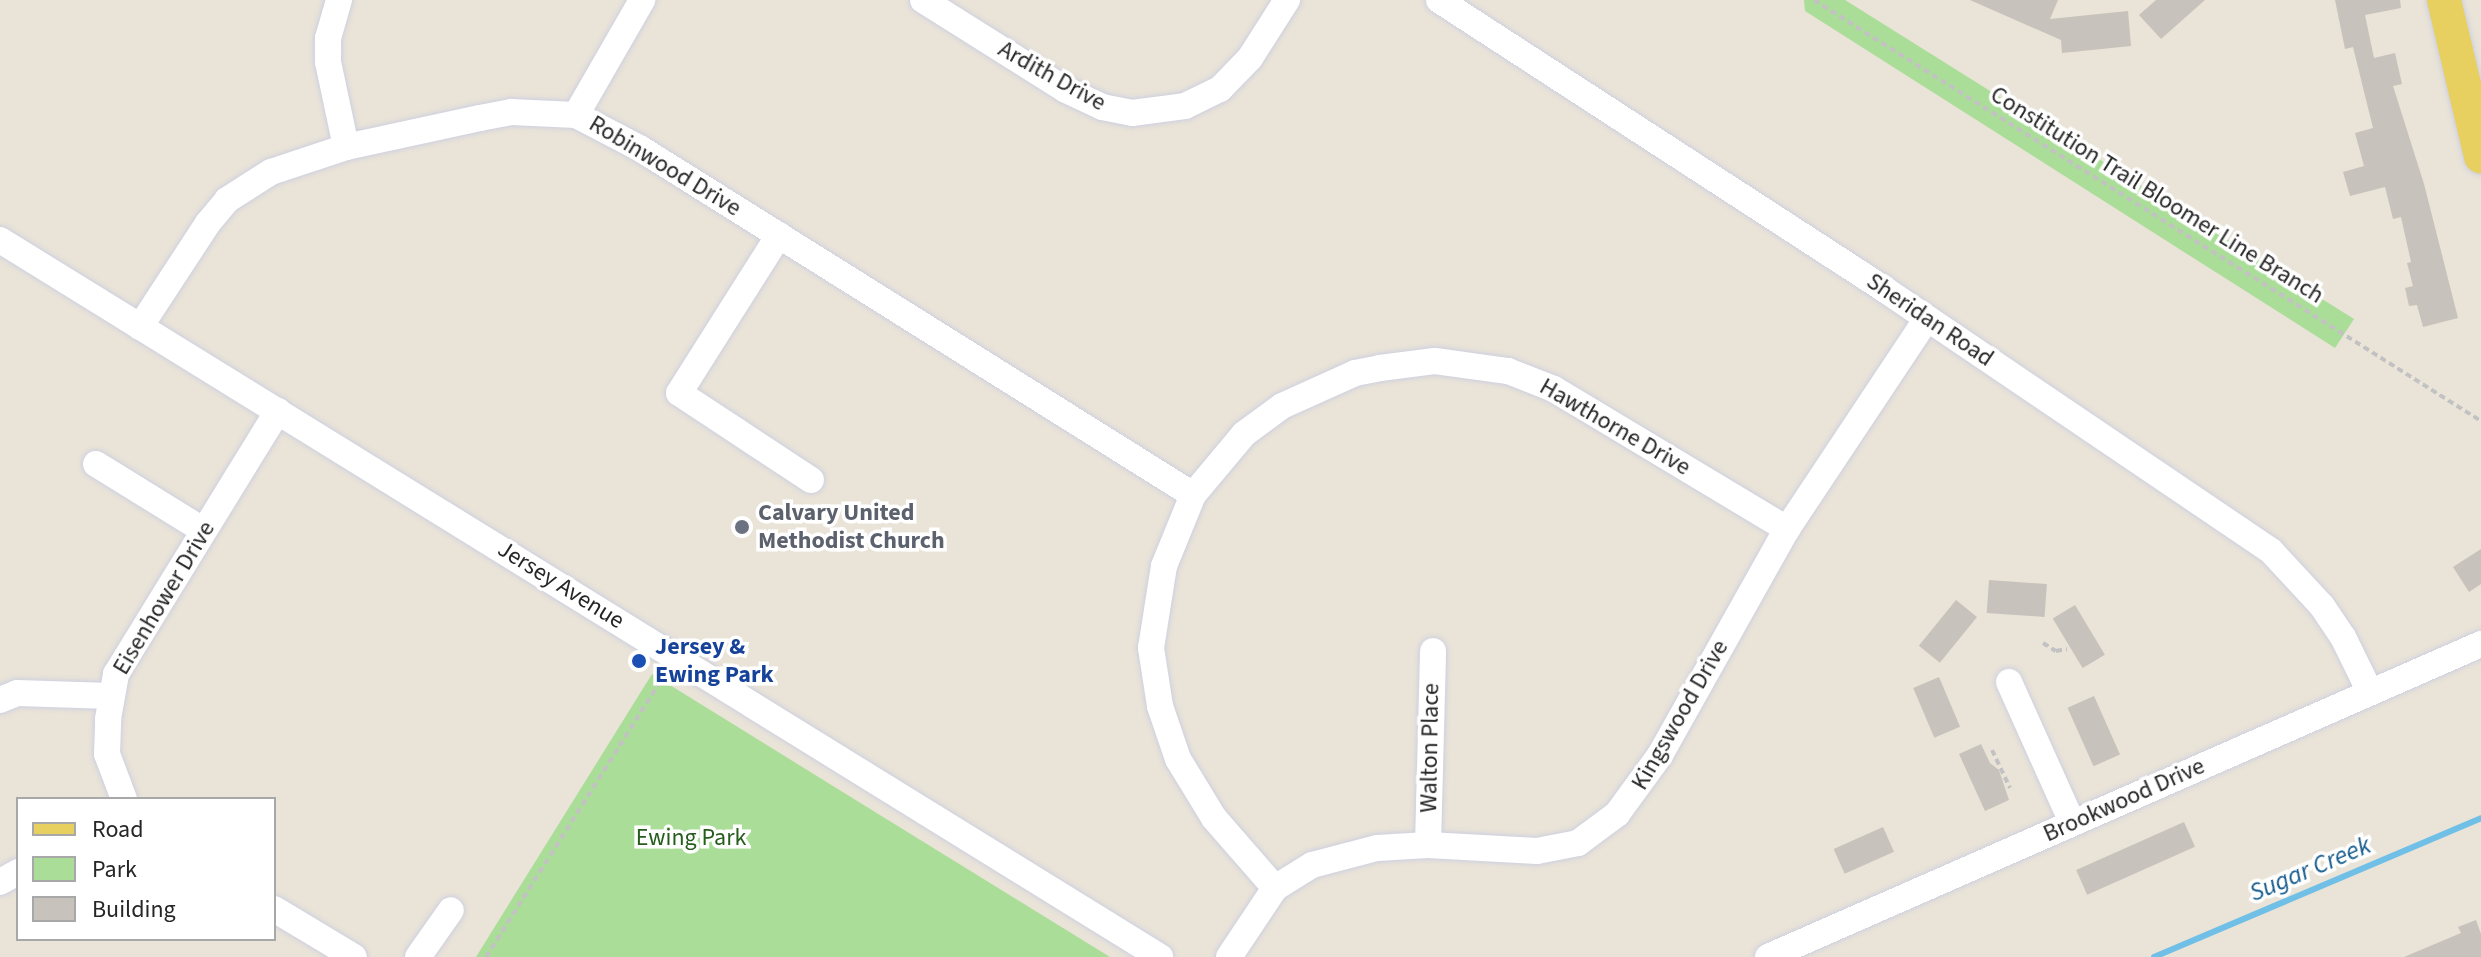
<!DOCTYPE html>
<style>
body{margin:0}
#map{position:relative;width:2481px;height:957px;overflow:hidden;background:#e9e3d8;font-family:"Source Sans 3",sans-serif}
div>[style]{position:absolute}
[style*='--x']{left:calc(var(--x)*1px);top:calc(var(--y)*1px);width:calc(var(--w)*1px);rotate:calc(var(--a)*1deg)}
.green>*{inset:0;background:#aadd97}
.stream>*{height:6px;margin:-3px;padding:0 3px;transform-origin:3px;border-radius:3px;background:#70bfe6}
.building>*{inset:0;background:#c7c2bb;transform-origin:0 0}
.path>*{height:4px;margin-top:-2px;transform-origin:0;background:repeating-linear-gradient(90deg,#c2c2c2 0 6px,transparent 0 10px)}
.roads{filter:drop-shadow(0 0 2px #ced0df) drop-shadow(0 0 2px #ced0df)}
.minor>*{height:26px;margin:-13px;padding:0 13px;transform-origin:13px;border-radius:13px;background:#fff}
.major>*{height:34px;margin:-17px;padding:0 17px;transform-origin:17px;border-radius:17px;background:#e7d05f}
.dots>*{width:22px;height:22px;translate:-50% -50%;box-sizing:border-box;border:4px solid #fff;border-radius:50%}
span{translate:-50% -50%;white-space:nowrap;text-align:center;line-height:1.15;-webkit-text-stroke:7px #fff;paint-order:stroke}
.street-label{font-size:24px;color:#262626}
.worship-label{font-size:24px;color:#5b616d;font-weight:700}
.left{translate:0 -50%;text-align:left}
.transit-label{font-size:24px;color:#164399;font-weight:700}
.park-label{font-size:24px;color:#265d1d}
.water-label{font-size:26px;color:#155b8c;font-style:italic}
.legend{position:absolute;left:16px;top:797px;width:260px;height:144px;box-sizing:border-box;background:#fff;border:2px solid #a8a8a8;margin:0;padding:10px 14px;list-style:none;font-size:24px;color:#262626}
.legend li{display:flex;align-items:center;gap:16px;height:40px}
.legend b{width:40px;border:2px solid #a8a8a8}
</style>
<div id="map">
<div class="green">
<i style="clip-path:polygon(1804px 0,1845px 0,2354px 319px,2335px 348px,1805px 11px)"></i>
<i style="clip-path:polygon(652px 674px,875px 812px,1110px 957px,476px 957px)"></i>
</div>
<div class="stream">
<i style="--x:2154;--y:957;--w:355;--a:-23"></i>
</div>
<div class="building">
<i style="clip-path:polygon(1970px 0,2058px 0,2050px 19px,2128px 11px,2131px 46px,2062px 53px,2061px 40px)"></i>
<i style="clip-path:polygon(2156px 0,2205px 0,2161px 39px,2139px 15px)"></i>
<i style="clip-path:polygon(2335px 0,2400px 0,2401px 8px,2365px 15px,2374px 58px,2395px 53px,2402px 84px,2393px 86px,2424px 184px,2458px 318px,2423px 327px,2417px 305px,2409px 306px,2405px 288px,2413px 286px,2407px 263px,2411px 262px,2401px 217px,2393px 219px,2385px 187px,2350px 196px,2343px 172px,2364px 166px,2355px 133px,2373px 128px,2353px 47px,2345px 49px)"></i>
<i style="clip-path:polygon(2481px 549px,2481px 584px,2469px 592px,2453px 567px)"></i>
<i style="left:1989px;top:580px;width:58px;height:33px;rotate:4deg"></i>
<i style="left:1956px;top:600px;width:27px;height:59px;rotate:39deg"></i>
<i style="left:2075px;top:605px;width:58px;height:26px;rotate:59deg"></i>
<i style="left:1939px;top:677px;width:54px;height:28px;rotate:67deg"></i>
<i style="left:2094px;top:696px;width:64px;height:29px;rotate:66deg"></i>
<i style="clip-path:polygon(1981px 744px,1990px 763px,1999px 770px,2009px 800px,1985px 811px,1959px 754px)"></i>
<i style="left:2184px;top:822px;width:27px;height:118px;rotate:66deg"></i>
<i style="left:1883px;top:827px;width:27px;height:54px;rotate:66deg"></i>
<i style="clip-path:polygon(2476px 920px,2481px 934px,2481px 957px,2404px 957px,2461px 933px,2458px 927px)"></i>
</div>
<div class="path">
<i style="--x:1814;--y:0;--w:789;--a:32.26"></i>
<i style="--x:2043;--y:643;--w:15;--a:32"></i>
<i style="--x:2056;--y:651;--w:11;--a:-10"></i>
<i style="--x:1992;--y:750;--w:42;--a:64.7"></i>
<i style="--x:486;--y:957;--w:331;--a:-57.7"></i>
</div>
<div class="roads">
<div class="minor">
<i style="--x:339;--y:0;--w:40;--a:106"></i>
<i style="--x:328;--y:38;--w:24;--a:90"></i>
<i style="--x:328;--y:62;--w:87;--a:78"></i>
<i style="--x:923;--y:0;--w:169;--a:32.2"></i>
<i style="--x:1066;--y:90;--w:40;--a:25"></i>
<i style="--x:1102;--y:107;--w:31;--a:11"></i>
<i style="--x:1132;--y:113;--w:53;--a:-7.5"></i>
<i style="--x:1185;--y:106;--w:39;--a:-26"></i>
<i style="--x:1220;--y:89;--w:43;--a:-45.9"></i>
<i style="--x:1250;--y:58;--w:69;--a:-57.5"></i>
<i style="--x:1439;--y:0;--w:531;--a:33"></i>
<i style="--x:1884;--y:289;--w:467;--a:34.1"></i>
<i style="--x:2271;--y:551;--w:75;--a:47.2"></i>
<i style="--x:2322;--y:606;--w:37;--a:56"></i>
<i style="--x:2343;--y:637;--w:61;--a:63.9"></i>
<i style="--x:576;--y:115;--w:133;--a:-60.1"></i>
<i style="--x:779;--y:235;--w:187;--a:122.3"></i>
<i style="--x:679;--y:393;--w:158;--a:33.4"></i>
<i style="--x:0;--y:240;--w:1364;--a:31.72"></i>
<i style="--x:140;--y:327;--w:124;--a:-56.8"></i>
<i style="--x:208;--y:223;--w:30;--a:-50"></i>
<i style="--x:227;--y:200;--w:52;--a:-32.5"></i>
<i style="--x:271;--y:172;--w:79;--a:-18.4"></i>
<i style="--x:346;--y:147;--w:137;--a:-12.2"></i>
<i style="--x:480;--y:118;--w:32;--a:-11"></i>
<i style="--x:511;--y:112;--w:65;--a:2.6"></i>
<i style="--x:576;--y:115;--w:73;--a:27.6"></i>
<i style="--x:641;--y:149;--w:651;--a:32.08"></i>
<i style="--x:96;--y:464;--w:126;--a:31.7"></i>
<i style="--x:2009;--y:682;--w:154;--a:65.8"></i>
<i style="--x:0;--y:700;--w:18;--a:-22"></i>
<i style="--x:17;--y:693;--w:94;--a:1.8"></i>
<i style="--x:124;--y:799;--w:48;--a:-110.7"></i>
<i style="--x:107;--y:754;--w:35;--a:-88"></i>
<i style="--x:108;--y:719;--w:46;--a:-79.9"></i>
<i style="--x:116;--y:674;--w:309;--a:-58.4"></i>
<i style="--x:1428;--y:845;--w:194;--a:-88.5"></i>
<i style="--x:0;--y:882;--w:21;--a:-29"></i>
<i style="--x:1275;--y:888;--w:93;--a:-131.1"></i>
<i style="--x:1214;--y:818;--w:69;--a:-121.4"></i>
<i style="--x:1178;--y:759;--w:56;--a:-108.8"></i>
<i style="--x:1160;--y:706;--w:59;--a:-98.8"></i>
<i style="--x:1151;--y:648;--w:83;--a:-81"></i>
<i style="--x:1164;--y:566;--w:77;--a:-67.8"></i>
<i style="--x:1193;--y:495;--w:80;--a:-50.1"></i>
<i style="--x:1244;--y:434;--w:47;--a:-36.4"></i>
<i style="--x:1282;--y:406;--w:80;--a:-24.3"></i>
<i style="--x:1355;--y:373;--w:25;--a:-11"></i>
<i style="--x:1380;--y:368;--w:55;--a:-7.3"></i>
<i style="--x:1435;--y:361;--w:74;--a:7.8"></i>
<i style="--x:1508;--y:371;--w:49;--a:21.4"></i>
<i style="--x:1554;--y:389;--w:272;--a:31"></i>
<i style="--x:274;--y:909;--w:93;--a:31"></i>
<i style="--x:418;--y:957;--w:57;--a:-54.9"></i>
<i style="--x:1229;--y:957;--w:83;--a:-56.3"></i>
<i style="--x:1275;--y:888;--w:44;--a:-31.9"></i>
<i style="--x:1312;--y:865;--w:67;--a:-14.7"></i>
<i style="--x:1377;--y:848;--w:51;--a:-3.4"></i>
<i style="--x:1428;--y:845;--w:109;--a:3.2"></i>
<i style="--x:1537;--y:851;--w:42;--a:-11"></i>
<i style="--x:1578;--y:843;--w:49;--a:-36.6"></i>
<i style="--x:1617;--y:814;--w:73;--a:-53.9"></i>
<i style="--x:1660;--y:755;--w:259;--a:-60.7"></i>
<i style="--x:1787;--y:529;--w:253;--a:-56.4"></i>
<i style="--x:1768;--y:957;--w:779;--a:-23.7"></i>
</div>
<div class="major">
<i style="--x:2444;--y:0;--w:161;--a:76.7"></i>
</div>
</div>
<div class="dots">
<i style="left:742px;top:527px;background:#6b7280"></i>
<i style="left:639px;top:661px;background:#1a4fb4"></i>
</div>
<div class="street-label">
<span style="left:1052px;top:76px;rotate:29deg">Ardith Drive</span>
<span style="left:665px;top:166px;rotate:31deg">Robinwood Drive</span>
<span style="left:2157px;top:195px;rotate:32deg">Constitution Trail Bloomer Line Branch</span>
<span style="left:1930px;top:320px;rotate:34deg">Sheridan Road</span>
<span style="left:1615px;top:427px;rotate:30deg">Hawthorne Drive</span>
<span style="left:561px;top:585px;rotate:32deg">Jersey Avenue</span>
<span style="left:164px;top:598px;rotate:-59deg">Eisenhower Drive</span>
<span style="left:1680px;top:715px;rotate:-60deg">Kingswood Drive</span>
<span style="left:1430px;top:748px;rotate:-89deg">Walton Place</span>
<span style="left:2124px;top:800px;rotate:-24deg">Brookwood Drive</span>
</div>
<div class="worship-label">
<span class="left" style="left:758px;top:527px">Calvary United<br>Methodist Church</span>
</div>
<div class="transit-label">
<span class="left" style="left:655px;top:661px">Jersey &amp;<br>Ewing Park</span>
</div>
<div class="park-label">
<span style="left:691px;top:838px">Ewing Park</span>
</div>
<div class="water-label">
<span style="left:2310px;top:869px;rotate:-23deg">Sugar Creek</span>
</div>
<ul class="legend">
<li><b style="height:10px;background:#e7d05f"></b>Road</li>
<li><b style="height:22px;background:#aadd97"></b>Park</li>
<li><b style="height:22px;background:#c7c2bb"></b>Building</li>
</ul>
</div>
